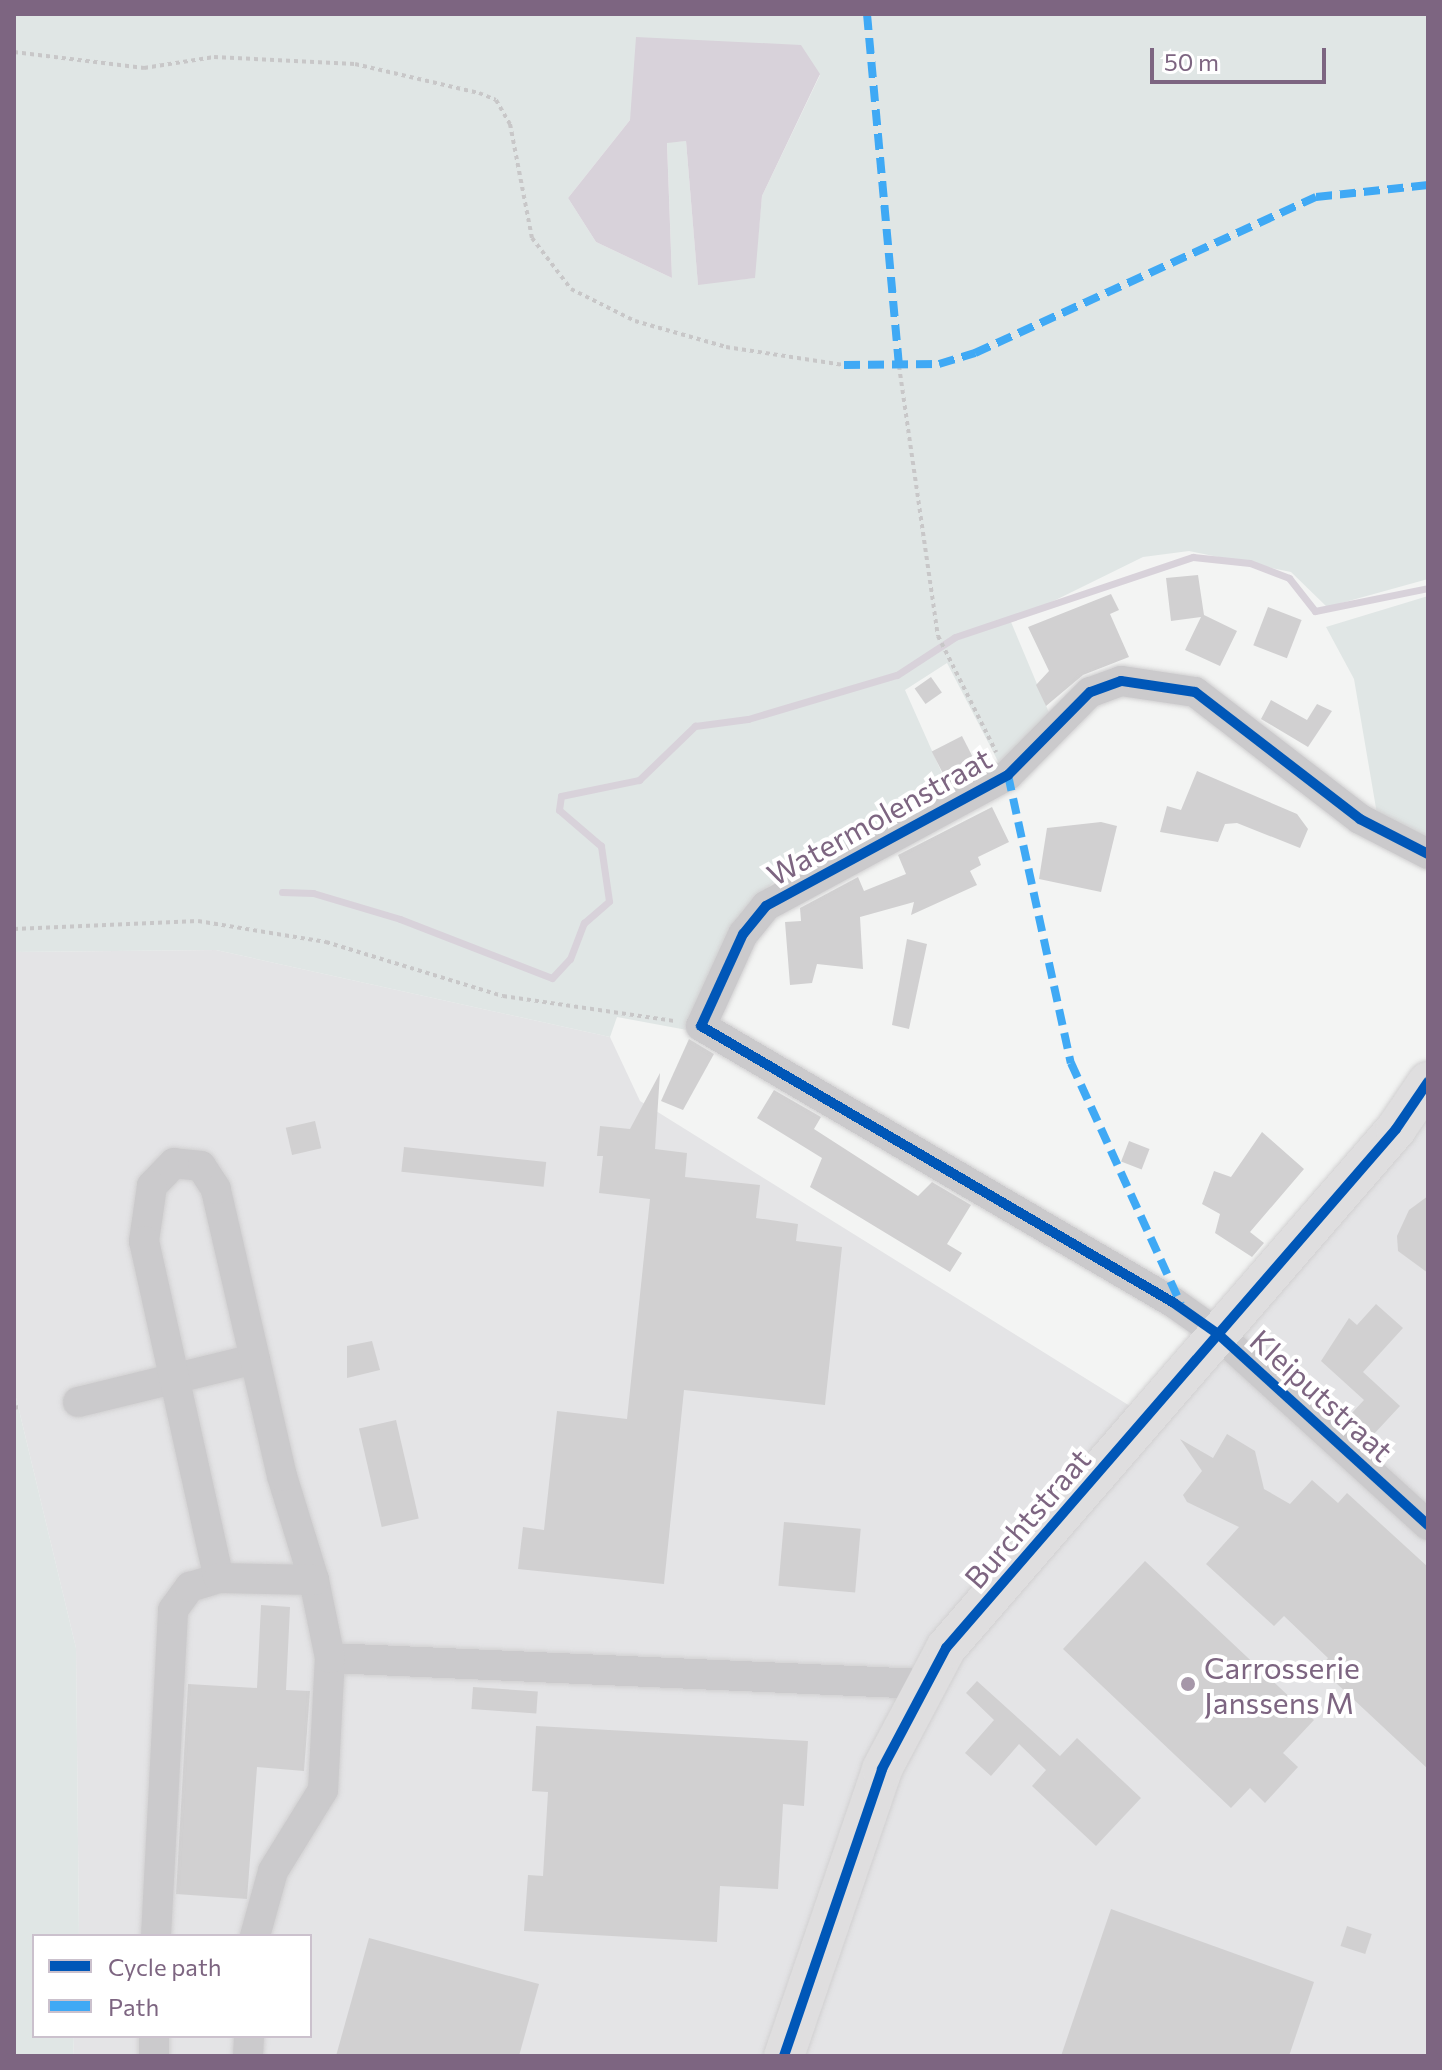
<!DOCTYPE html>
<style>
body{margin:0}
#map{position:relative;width:1442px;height:2070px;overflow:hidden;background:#f3f4f3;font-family:Commissioner,sans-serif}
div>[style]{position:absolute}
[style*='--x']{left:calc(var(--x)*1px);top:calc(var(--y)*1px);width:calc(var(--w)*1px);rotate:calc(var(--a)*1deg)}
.built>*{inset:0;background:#e4e4e6}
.green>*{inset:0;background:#e0e6e5}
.water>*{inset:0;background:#d8d2da}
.stream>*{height:7px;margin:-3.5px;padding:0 3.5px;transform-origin:3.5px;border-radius:3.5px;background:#d8d2da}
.building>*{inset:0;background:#d1d0d1;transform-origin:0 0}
.path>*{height:4px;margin-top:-2px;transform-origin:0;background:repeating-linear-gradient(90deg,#c8c7c8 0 4px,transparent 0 8px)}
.roads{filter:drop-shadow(0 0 2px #d1d0d1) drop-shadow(0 0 2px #d1d0d1)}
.minor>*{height:30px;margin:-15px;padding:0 15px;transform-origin:15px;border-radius:15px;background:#cbcacc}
.major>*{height:40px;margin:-20px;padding:0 20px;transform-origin:20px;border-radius:20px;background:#dfdedf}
.quiet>*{height:8px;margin-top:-4px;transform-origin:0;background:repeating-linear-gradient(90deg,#3fa9f5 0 16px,transparent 0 24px)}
.cycleway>*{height:10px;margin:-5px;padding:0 5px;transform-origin:5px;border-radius:5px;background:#0057b8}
.dots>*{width:22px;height:22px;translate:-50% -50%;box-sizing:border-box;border:4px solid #fff;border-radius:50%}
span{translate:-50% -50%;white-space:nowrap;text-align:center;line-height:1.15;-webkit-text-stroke:8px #fff;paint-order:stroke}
.street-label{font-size:30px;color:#7d6581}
.poi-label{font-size:30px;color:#7d6581}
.left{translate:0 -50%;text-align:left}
.frame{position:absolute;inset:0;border:16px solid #7d6581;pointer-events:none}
.legend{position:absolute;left:32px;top:1934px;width:280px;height:104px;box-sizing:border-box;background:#fff;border:2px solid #cbc1cd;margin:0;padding:10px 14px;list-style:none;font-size:24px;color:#7d6581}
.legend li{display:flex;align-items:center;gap:16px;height:40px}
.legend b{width:40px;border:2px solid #cbc1cd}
.scale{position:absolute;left:1150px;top:48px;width:176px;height:36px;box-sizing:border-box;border:4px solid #7d6581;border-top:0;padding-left:10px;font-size:24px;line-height:28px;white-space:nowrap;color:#7d6581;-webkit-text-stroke:6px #fff;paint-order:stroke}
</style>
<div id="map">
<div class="built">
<i style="clip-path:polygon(216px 950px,610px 1037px,640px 1101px,1162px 1426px,1428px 1118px,1428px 2056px,73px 2056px,74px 2036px,310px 2036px,310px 1936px,79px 1936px,76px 1648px,14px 1389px,14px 952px)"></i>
</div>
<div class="green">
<i style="clip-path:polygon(evenodd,14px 14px,1428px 14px,1428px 579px,1327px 607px,1291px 572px,1189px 551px,1143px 557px,1011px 622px,1050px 715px,1001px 767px,947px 663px,905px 690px,953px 798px,774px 882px,742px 912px,687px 1030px,617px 1017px,610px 1037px,216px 950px,14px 952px,14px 14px,820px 75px,762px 196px,754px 278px,698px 284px,686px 141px,667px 142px,672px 278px,596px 242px,568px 198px,630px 120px,820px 75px)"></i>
<i style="clip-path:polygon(1428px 596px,1428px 842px,1377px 814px,1354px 679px,1326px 627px)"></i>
<i style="clip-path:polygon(14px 1389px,76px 1648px,79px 1936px,34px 1936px,34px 2036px,74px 2036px,73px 2056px,14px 2056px)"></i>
</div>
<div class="water">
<i style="clip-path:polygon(636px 37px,801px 45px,820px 74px,762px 196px,755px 278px,698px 285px,686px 141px,667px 143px,672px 278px,596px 242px,568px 198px,630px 120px)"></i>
</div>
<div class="stream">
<i style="--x:282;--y:892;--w:31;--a:2"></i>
<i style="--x:313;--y:893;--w:91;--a:16.6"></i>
<i style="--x:400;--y:919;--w:163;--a:21.2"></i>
<i style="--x:552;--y:978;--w:26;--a:-47"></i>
<i style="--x:570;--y:959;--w:39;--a:-69"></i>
<i style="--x:584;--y:923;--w:33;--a:-41"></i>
<i style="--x:609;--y:901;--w:56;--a:-98.3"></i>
<i style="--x:601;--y:846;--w:55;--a:-139.4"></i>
<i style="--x:559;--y:810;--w:14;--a:-82"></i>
<i style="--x:561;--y:796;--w:80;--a:-11.6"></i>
<i style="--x:639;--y:780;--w:78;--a:-44"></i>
<i style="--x:695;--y:726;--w:53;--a:-7.5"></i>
<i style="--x:748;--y:719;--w:155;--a:-16.5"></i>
<i style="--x:897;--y:675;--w:69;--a:-33.2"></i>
<i style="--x:955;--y:637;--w:251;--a:-18.6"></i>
<i style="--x:1193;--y:557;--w:57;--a:6"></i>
<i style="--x:1250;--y:563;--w:42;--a:21"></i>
<i style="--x:1289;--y:578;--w:42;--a:51.8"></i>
<i style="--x:1315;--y:611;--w:115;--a:-11.5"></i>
</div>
<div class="building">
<i style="clip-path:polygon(1198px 575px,1204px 615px,1237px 631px,1220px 666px,1185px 650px,1201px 617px,1171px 621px,1166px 578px)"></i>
<i style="clip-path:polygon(1111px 594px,1119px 610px,1110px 614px,1129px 657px,1083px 675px,1046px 706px,1036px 685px,1049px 671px,1028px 627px)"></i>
<i style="left:1268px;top:607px;width:36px;height:41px;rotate:21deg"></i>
<i style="left:931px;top:677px;width:19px;height:20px;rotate:55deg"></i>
<i style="clip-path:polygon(1271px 700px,1307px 720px,1317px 704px,1332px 711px,1308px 747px,1261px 719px)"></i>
<i style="left:962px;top:736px;width:38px;height:34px;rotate:63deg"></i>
<i style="clip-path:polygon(1197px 771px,1297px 814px,1308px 829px,1300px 848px,1237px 823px,1225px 824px,1218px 842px,1160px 832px,1167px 806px,1181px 810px)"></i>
<i style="clip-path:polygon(992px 807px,1009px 842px,978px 857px,981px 865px,970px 871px,977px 885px,911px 915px,914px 902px,860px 917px,863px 969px,817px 964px,812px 983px,790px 985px,785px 922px,801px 921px,800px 908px,858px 877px,864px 891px,906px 874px,898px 855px)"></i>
<i style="clip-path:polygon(1101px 822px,1117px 826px,1101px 892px,1039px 879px,1047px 828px)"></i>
<i style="clip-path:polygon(907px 939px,927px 944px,909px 1029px,892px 1025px)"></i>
<i style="clip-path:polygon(689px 1039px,714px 1054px,683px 1110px,661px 1101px)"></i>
<i style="clip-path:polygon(660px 1073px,655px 1149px,687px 1153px,685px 1177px,760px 1185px,756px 1218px,798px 1224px,796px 1241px,842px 1247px,825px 1405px,684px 1390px,664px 1584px,518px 1569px,523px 1527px,544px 1530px,557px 1411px,627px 1419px,650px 1199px,599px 1193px,603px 1156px,597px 1156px,600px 1126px,630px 1129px)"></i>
<i style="clip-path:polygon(774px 1090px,821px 1117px,814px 1129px,918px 1196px,932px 1182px,971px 1205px,947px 1244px,962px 1253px,950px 1272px,810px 1187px,822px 1158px,757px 1118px)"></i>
<i style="left:315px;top:1121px;width:28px;height:30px;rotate:77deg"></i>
<i style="clip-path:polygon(1262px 1132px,1304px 1169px,1250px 1232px,1264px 1243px,1252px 1257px,1215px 1233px,1220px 1214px,1202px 1204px,1214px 1171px,1231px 1177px)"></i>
<i style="left:1129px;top:1141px;width:22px;height:22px;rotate:21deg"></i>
<i style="left:404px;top:1147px;width:143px;height:25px;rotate:6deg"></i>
<i style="clip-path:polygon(1428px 1196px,1428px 1273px,1398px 1251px,1397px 1236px,1409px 1210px)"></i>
<i style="clip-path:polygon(1376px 1304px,1403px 1328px,1363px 1372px,1400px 1406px,1373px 1435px,1350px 1415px,1364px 1400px,1321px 1361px,1349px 1318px,1357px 1325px)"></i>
<i style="clip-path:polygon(372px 1341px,380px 1370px,347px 1378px,347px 1346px)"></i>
<i style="left:396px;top:1420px;width:101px;height:38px;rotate:77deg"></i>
<i style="clip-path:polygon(1227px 1434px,1255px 1451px,1264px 1489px,1290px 1504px,1312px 1480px,1338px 1503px,1347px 1493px,1428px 1567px,1428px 1769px,1320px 1668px,1328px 1658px,1284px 1616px,1274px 1626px,1206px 1564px,1239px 1527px,1187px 1502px,1183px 1495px,1202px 1471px,1180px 1439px,1213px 1458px)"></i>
<i style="left:784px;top:1522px;width:77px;height:64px;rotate:5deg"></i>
<i style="clip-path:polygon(1145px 1561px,1314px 1720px,1283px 1753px,1298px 1767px,1265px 1803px,1250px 1788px,1231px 1808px,1063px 1649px)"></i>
<i style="clip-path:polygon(261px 1605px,290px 1607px,286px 1690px,310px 1691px,304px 1771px,257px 1767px,247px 1899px,176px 1894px,188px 1684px,257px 1688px)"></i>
<i style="clip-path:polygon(977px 1681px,1060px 1756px,1077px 1738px,1141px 1798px,1096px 1846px,1032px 1786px,1046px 1770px,1019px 1744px,991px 1776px,965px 1753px,994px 1720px,966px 1693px)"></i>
<i style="left:473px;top:1687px;width:65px;height:22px;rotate:4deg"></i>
<i style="clip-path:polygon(536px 1726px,808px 1741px,804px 1806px,783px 1804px,778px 1889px,720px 1886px,717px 1942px,524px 1931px,528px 1875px,543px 1876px,548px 1792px,532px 1791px)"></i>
<i style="clip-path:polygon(1111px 1909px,1314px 1982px,1289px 2056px,1061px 2056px)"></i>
<i style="left:1347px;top:1926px;width:26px;height:21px;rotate:18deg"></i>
<i style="clip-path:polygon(369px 1938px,539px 1984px,519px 2056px,336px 2056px)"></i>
</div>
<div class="path">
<i style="--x:14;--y:52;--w:131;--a:7"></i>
<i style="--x:144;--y:68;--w:71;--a:-8.9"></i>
<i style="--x:214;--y:57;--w:141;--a:2.8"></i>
<i style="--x:355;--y:64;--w:127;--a:13.2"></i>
<i style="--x:479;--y:93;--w:18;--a:22"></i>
<i style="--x:496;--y:100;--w:28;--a:60"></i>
<i style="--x:510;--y:124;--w:116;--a:79.1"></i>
<i style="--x:532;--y:238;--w:64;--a:52.6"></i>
<i style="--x:571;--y:289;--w:72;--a:26.6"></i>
<i style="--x:635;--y:321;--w:95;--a:15.9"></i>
<i style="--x:726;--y:347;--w:119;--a:8.7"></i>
<i style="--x:899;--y:366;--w:273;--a:81.8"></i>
<i style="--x:938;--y:636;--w:130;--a:63.4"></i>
<i style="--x:14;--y:929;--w:184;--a:-2.5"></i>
<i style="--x:198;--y:921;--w:130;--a:9.3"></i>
<i style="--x:326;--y:942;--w:185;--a:17"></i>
<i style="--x:503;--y:996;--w:174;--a:8.3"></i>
<i style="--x:14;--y:1408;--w:5;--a:-11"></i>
</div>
<div class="roads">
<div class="minor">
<i style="--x:1428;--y:854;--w:76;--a:-152.8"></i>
<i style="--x:1360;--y:819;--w:208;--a:-142.4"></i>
<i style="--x:1195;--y:692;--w:75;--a:-171.5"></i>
<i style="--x:1121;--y:681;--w:33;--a:160"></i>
<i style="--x:1090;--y:692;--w:117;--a:134.7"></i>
<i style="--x:1008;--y:775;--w:275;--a:151.6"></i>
<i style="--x:766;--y:906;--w:36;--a:129"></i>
<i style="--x:743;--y:934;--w:101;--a:114.5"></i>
<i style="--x:701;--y:1026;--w:548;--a:30.35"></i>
<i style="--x:1174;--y:1303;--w:54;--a:35.2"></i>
<i style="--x:1218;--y:1334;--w:284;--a:42.3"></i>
<i style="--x:78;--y:1402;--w:182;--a:-13.7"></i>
<i style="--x:330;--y:1658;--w:594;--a:2.51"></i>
<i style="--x:156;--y:1936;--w:326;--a:-87"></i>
<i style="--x:173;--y:1610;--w:29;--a:-54"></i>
<i style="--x:190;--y:1587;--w:30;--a:-17"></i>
<i style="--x:255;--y:1936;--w:67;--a:-74.5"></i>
<i style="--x:273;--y:1871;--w:95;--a:-58.3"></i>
<i style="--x:323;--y:1790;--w:132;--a:-87"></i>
<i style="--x:330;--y:1658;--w:80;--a:-101.6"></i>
<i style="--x:314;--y:1580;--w:109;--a:-107.1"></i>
<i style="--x:282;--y:1476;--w:294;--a:-103"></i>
<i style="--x:216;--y:1189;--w:27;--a:-123"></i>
<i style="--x:201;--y:1166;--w:27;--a:-174"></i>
<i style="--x:174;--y:1163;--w:32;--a:134"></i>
<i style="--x:152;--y:1186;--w:56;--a:98.3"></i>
<i style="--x:144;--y:1241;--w:345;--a:77.5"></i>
<i style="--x:219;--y:1578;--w:95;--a:1.2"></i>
<i style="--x:154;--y:2056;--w:20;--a:-90"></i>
<i style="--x:248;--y:2056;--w:20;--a:-87"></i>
</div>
<div class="major">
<i style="--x:784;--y:2056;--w:303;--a:-71.1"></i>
<i style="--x:882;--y:1769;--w:137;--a:-62.1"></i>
<i style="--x:946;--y:1648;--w:687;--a:-49.07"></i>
<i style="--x:1396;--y:1129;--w:57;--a:-55.8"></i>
</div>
</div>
<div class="quiet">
<i style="--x:867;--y:14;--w:353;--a:84.8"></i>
<i style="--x:844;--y:365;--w:95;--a:-0.6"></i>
<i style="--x:939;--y:364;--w:38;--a:-17"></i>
<i style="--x:975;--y:353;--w:375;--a:-24.6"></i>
<i style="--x:1316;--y:197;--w:113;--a:-6.1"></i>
<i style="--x:1008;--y:775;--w:295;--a:77.7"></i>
<i style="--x:1071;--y:1063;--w:265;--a:65.5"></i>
</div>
<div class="cycleway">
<i style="--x:1428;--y:854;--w:76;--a:-152.8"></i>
<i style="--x:1360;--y:819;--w:208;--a:-142.4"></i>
<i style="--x:1195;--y:692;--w:75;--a:-171.5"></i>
<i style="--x:1121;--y:681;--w:33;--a:160"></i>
<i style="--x:1090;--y:692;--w:117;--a:134.7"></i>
<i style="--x:1008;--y:775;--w:275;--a:151.6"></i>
<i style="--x:766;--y:906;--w:36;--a:129"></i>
<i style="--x:743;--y:934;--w:101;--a:114.5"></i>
<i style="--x:701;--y:1026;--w:548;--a:30.35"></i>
<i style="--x:1174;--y:1303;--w:54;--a:35.2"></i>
<i style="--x:1218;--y:1334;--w:284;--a:42.3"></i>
<i style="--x:784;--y:2056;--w:303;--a:-71.1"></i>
<i style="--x:882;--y:1769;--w:137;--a:-62.1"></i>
<i style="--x:946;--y:1648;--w:687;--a:-49.07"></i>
<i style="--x:1396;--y:1129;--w:57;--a:-55.8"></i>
</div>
<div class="dots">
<i style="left:1188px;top:1684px;background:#a697a9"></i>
</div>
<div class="street-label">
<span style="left:879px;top:816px;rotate:-29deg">Watermolenstraat</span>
<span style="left:1322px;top:1395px;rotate:42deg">Kleiputstraat</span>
<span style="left:1027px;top:1518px;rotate:-49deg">Burchtstraat</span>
</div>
<div class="poi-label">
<span class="left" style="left:1204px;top:1684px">Carrosserie<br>Janssens M</span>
</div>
<div class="frame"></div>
<ul class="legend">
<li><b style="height:10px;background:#0057b8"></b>Cycle path</li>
<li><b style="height:10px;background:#3fa9f5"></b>Path</li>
</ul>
<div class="scale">50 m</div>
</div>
